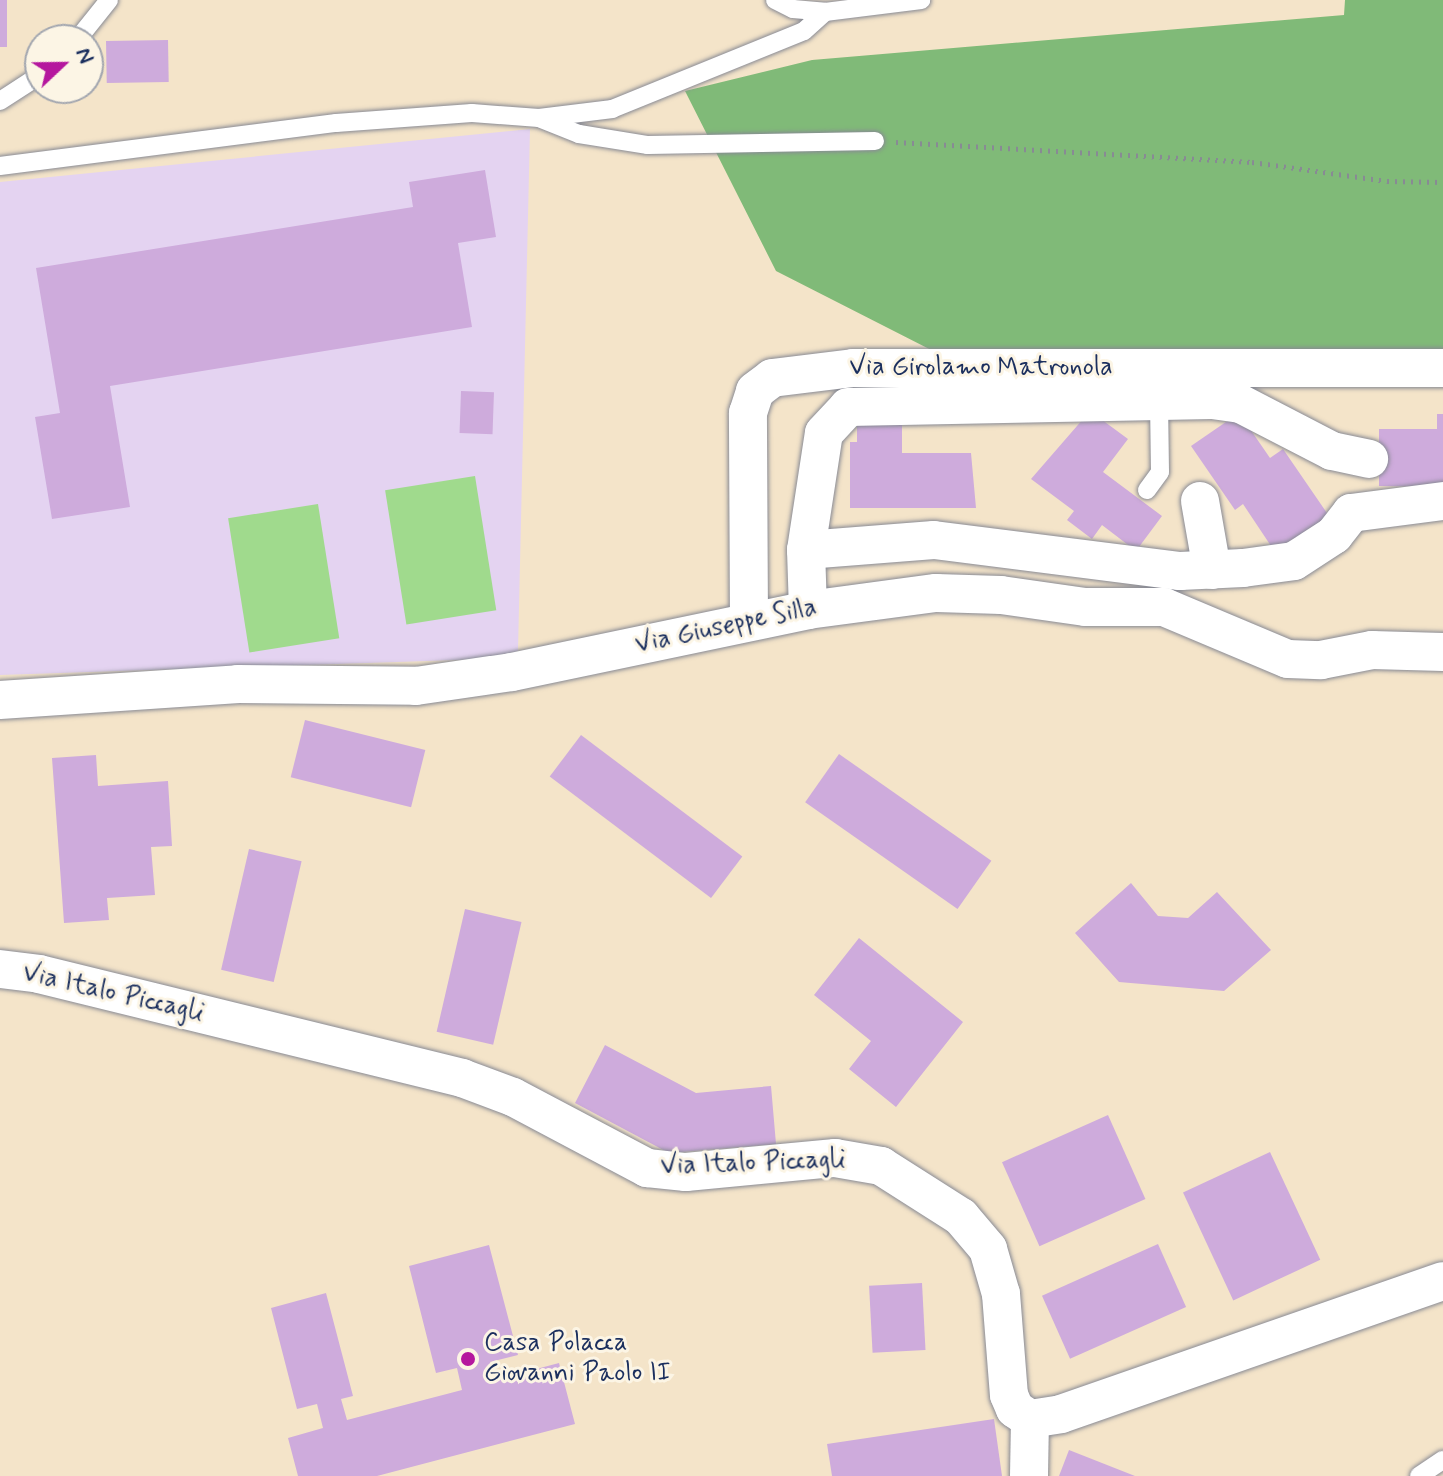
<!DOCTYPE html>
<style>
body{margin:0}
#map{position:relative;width:1443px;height:1476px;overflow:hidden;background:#f4e4c9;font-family:Mynerve,sans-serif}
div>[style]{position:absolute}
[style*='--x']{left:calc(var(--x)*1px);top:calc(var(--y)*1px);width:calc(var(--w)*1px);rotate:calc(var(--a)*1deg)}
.built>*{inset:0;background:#e4d3f1}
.green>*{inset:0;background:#a0da8d;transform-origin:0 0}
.forest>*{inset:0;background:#80ba78}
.building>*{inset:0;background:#ceabdc;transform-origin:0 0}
.path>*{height:5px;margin-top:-2.5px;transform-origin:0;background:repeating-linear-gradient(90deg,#888a94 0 2px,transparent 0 8px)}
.roads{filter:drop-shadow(0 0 2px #888a94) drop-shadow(0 0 2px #888a94)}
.lane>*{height:18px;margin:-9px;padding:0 9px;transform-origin:9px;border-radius:9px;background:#fff}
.street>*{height:38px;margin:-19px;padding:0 19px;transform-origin:19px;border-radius:19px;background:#fff}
.dots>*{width:22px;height:22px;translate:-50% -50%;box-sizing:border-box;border:4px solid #fcf5e5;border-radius:50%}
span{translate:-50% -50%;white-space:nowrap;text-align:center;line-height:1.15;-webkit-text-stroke:6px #fcf5e5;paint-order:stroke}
.street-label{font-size:26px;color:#1b2f5e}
.poi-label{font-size:26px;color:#1b2f5e}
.left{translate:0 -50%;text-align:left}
.north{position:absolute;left:24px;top:24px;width:80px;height:80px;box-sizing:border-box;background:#fcf5e5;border:2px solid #a2a6af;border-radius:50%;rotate:68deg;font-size:22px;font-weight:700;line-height:32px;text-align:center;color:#1b2f5e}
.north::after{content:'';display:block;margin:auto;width:28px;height:36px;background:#b5179e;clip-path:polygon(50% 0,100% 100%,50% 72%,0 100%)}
</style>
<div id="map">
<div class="built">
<i style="clip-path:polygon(530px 129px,518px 651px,487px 659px,0 675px,0 182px)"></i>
</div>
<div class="green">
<i style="left:475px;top:476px;width:136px;height:91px;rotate:81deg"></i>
<i style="left:318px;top:504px;width:136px;height:91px;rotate:81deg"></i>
</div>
<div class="forest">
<i style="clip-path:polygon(1345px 0,1443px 0,1443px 358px,941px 355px,776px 271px,685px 91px,812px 60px,1344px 15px)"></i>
</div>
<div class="building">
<i style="left:0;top:0;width:7px;height:47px"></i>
<i style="left:168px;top:40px;width:42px;height:62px;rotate:89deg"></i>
<i style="clip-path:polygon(485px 170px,496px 237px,458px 243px,472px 327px,110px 386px,130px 507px,52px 519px,35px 417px,60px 413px,36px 268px,413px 207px,409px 182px)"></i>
<i style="left:461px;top:391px;width:33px;height:42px;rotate:2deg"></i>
<i style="clip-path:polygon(1090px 411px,1128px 439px,1103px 472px,1162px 516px,1136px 551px,1102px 525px,1092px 539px,1067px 520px,1074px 511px,1031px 479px)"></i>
<i style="clip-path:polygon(1239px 413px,1270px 458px,1283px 449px,1329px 516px,1275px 552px,1243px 504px,1235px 510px,1191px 446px)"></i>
<i style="clip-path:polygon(1437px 414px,1443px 414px,1443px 487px,1379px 486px,1379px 429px,1437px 429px)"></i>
<i style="clip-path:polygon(857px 418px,902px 418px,902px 453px,971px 453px,976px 508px,850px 508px,850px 442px,857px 442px)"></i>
<i style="left:305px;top:720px;width:124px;height:59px;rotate:14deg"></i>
<i style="left:581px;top:735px;width:202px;height:52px;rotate:37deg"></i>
<i style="left:839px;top:754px;width:186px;height:59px;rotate:35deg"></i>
<i style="clip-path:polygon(96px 755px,98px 786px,168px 781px,172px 846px,151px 847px,155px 895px,107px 898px,109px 920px,64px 923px,52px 758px)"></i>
<i style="left:249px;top:849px;width:54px;height:124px;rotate:13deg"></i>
<i style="clip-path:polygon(1131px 883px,1158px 916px,1188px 918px,1217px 892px,1271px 950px,1224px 991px,1119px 982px,1075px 933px)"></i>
<i style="left:465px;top:909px;width:58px;height:126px;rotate:13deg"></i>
<i style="clip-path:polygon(859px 938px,963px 1022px,896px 1107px,849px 1069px,871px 1041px,814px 995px)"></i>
<i style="clip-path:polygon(605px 1045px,696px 1093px,771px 1086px,776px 1144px,669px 1153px,575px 1103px)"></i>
<i style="left:1108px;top:1115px;width:92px;height:116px;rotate:66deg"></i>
<i style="left:1270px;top:1152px;width:119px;height:96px;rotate:65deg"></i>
<i style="left:1158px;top:1244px;width:69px;height:127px;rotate:66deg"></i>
<i style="clip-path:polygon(489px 1245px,518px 1355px,490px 1362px,495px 1380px,559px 1363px,575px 1424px,377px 1476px,298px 1476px,288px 1438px,323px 1428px,317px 1404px,297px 1409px,271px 1308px,326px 1293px,353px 1396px,341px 1399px,347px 1420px,462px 1390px,457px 1368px,436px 1373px,409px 1266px)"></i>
<i style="left:922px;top:1283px;width:67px;height:53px;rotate:87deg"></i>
<i style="clip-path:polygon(994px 1419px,1002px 1476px,832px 1476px,827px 1444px)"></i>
<i style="clip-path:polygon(1069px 1450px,1135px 1476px,1059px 1476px)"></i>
</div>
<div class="path">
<i style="--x:896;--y:142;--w:357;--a:3.2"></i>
<i style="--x:1252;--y:162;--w:136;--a:8"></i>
<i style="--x:1387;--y:181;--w:56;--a:1"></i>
</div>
<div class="roads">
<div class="lane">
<i style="--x:775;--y:0;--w:20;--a:27"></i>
<i style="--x:793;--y:9;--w:32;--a:5"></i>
<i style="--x:825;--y:12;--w:97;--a:-7.1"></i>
<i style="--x:77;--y:40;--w:51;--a:-51.3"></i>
<i style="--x:0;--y:101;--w:48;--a:-33"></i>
<i style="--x:541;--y:119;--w:41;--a:21.5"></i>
<i style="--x:579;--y:134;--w:70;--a:9.1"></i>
<i style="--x:648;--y:145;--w:227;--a:-1"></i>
<i style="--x:0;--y:166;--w:339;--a:-7.3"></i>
<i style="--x:336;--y:123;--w:136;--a:-4.2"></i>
<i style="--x:472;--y:113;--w:67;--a:4.3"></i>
<i style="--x:539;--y:118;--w:74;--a:-7"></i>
<i style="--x:612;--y:109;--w:207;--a:-22.1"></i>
<i style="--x:804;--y:31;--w:28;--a:-42"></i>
<i style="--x:1147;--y:490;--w:22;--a:-54"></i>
<i style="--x:1160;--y:472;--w:72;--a:-90.8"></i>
<i style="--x:1419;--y:1476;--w:29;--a:-34"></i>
</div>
<div class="street">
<i style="--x:1200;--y:501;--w:70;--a:80.1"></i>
<i style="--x:806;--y:550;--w:128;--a:-4.5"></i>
<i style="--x:934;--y:540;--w:248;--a:7.2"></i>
<i style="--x:1180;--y:571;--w:63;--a:-2.7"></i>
<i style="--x:1243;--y:568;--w:51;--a:-7.8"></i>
<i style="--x:1294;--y:561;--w:48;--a:-33"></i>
<i style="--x:1334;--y:535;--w:28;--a:-52"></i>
<i style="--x:1351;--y:513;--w:93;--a:-7.4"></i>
<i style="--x:808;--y:610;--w:60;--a:-91.9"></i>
<i style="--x:806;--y:550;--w:118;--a:-81.3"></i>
<i style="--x:824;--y:433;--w:35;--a:-47"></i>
<i style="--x:848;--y:407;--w:364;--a:-1.1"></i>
<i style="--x:1212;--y:400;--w:29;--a:8"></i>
<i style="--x:1241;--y:404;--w:102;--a:27.3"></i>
<i style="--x:1332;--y:451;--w:38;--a:12"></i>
<i style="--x:749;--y:621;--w:208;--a:-90.3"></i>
<i style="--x:748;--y:413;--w:23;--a:-72"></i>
<i style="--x:755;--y:391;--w:21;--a:-37"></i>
<i style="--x:772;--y:378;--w:82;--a:-7"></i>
<i style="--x:853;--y:368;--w:590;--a:0"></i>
<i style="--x:0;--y:700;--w:239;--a:-3.8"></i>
<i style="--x:238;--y:684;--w:178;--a:0.6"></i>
<i style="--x:416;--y:686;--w:97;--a:-8.3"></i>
<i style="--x:512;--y:672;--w:302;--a:-11.8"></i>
<i style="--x:808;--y:610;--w:129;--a:-7.6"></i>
<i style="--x:936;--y:593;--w:65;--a:1.8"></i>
<i style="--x:1001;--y:595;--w:85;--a:8.1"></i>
<i style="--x:1085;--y:607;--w:79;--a:0"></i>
<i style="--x:1164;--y:607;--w:134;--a:22.8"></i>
<i style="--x:1288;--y:659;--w:33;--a:2"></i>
<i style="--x:1321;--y:660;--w:52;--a:-11.1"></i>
<i style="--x:1372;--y:650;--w:71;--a:1.6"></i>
<i style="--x:0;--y:969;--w:39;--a:7"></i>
<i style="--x:39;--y:974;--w:436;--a:13.8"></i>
<i style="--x:462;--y:1078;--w:54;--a:20.4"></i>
<i style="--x:513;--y:1097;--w:152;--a:27.9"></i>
<i style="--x:647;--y:1168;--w:39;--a:6"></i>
<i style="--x:686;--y:1172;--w:150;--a:-5.4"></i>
<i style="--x:835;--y:1158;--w:47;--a:9.9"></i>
<i style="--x:881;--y:1166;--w:95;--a:32.5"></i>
<i style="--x:961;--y:1217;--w:42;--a:49.8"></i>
<i style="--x:988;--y:1249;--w:47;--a:73.9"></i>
<i style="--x:1001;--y:1294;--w:101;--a:85.5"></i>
<i style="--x:1009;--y:1395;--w:15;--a:67"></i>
<i style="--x:1015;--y:1409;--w:18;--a:34"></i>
<i style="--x:1030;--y:1419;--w:31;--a:-9"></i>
<i style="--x:1061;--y:1414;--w:404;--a:-19.2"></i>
<i style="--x:1029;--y:1476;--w:57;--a:-89"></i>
</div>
</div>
<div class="dots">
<i style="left:468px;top:1359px;background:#b5179e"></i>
</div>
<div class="street-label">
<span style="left:981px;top:368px">Via Girolamo Matronola</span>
<span style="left:726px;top:627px;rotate:-12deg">Via Giuseppe Silla</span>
<span style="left:113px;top:994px;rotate:13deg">Via Italo Piccagli</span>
<span style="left:753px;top:1164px;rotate:-2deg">Via Italo Piccagli</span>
</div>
<div class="poi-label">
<span class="left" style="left:484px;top:1359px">Casa Polacca<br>Giovanni Paolo II</span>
</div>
<div class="north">N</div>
</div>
